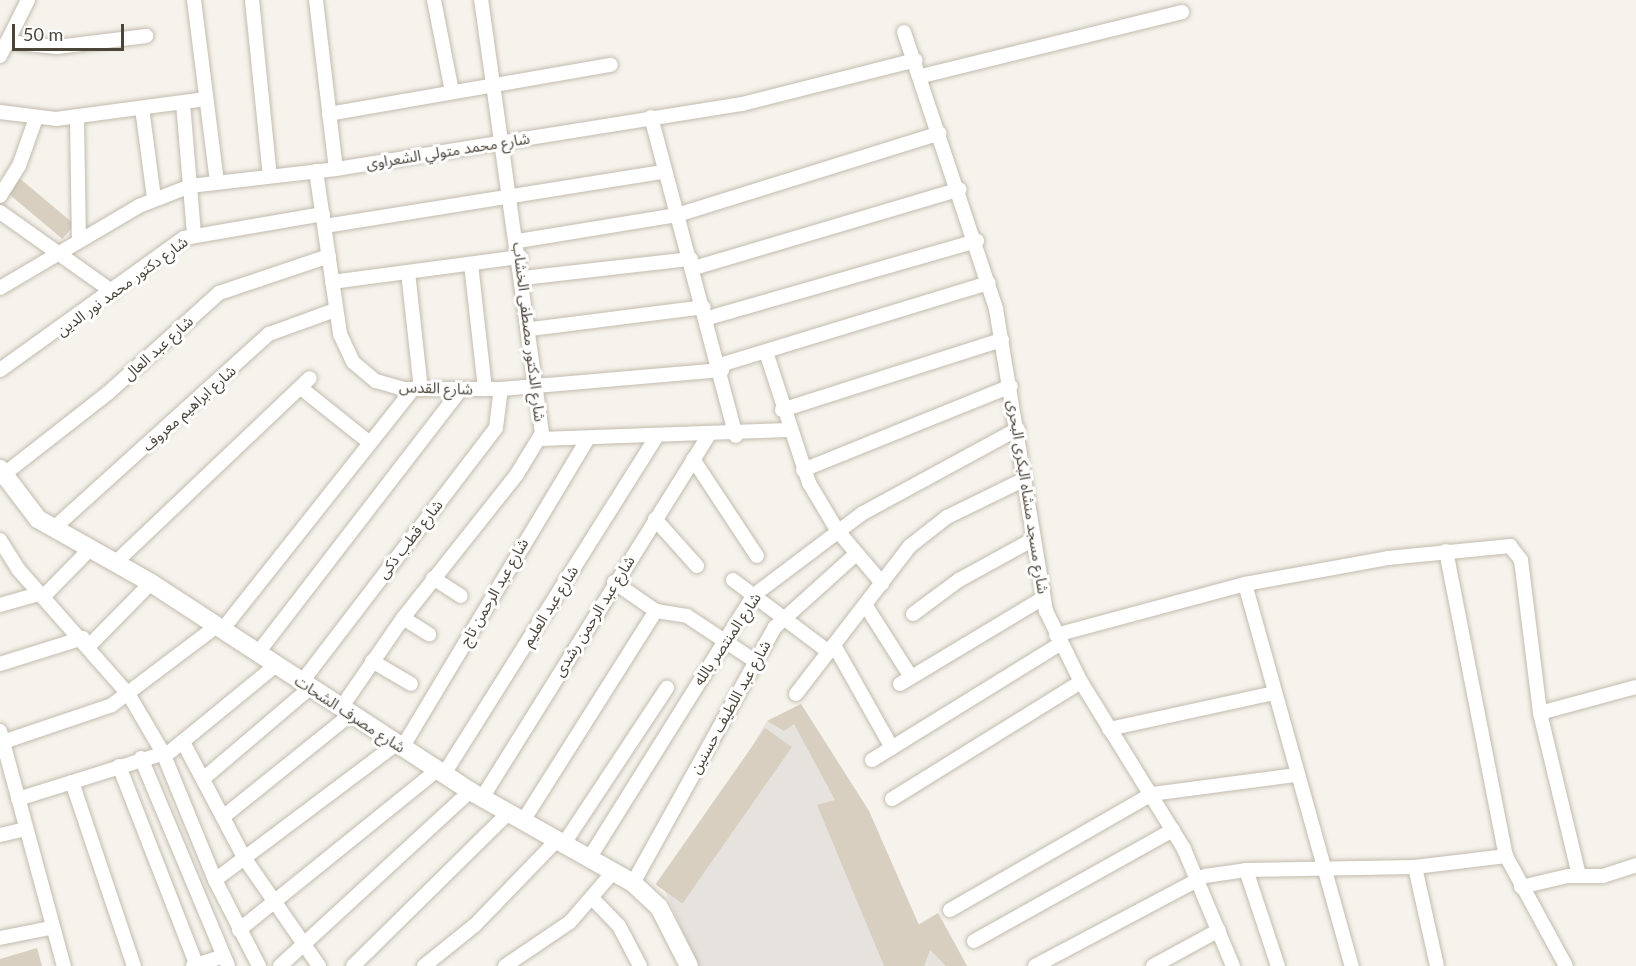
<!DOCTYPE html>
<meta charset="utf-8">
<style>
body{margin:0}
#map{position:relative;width:1636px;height:966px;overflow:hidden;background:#f6f3ec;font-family:Lato,"Noto Sans Arabic",sans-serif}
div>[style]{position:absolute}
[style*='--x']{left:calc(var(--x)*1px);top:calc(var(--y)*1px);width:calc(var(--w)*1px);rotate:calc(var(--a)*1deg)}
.industrial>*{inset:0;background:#e6e2dd}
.building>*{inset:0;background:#d8cfc1;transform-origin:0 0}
.roads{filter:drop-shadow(0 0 2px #c2bbae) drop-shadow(0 0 2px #c2bbae)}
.minor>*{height:14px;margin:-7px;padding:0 7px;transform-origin:7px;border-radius:7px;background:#fff}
.tertiary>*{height:18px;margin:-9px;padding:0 9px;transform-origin:9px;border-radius:9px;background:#fff}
span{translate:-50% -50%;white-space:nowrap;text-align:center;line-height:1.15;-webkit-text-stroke:6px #fff;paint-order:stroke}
.street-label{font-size:15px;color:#4b4439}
.scale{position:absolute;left:12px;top:24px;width:112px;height:27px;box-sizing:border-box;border:3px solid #4b4439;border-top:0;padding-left:8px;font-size:18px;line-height:21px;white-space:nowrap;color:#4b4439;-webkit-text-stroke:4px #fff;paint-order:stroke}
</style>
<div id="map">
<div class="industrial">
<i style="clip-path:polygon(801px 704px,869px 811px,918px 924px,938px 913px,967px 966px,698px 966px,665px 891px,767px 721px)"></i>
</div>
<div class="building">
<i style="left:18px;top:177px;width:74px;height:19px;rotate:40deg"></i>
<i style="clip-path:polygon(801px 704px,869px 811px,919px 925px,938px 913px,967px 966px,946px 966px,930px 950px,924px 966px,884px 966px,817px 805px,835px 800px,794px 724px,784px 731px,767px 721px)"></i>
<i style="left:765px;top:728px;width:33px;height:191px;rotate:35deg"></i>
<i style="clip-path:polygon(37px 948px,42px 966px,0 966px,0 959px)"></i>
</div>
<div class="roads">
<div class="minor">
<i style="--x:194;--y:0;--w:183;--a:82.8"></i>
<i style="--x:252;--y:0;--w:177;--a:84.2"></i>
<i style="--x:316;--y:0;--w:170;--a:83.3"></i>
<i style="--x:434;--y:0;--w:94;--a:78.9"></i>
<i style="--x:904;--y:32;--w:292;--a:71.6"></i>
<i style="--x:996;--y:309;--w:306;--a:80.6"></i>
<i style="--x:1046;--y:611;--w:79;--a:63.8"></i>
<i style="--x:1081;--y:682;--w:196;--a:58.3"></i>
<i style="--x:1184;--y:849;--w:127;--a:67.3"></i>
<i style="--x:7;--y:42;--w:50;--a:5.7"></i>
<i style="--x:57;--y:47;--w:90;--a:-7"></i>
<i style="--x:0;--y:56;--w:63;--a:-63.4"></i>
<i style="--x:922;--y:76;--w:268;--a:-13.8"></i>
<i style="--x:183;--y:103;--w:131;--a:85.2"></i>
<i style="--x:142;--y:108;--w:91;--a:82.4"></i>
<i style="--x:0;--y:112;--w:56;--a:7.1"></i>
<i style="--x:56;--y:119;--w:151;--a:-7.6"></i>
<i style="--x:329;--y:114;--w:286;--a:-9.9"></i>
<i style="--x:651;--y:117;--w:330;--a:75.1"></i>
<i style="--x:77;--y:118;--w:122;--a:89.1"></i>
<i style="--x:316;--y:171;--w:165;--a:81.6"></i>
<i style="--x:340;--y:334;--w:31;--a:65"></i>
<i style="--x:353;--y:362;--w:30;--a:40"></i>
<i style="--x:376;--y:381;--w:29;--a:16"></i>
<i style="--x:404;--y:389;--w:97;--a:0"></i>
<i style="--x:501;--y:389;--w:222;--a:-4.9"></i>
<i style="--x:0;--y:196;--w:36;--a:-58"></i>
<i style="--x:19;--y:166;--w:51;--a:-70.5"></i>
<i style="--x:0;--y:212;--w:138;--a:35.3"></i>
<i style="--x:325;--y:226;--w:342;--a:-9.1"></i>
<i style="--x:518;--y:241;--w:161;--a:-9.3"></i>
<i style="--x:677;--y:215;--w:275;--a:-17.3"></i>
<i style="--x:471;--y:264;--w:126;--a:83.6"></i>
<i style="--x:694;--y:268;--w:277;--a:-16.5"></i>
<i style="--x:408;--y:272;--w:118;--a:83.7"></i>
<i style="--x:523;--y:278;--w:169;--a:-6.5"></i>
<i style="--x:332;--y:282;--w:190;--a:-7.6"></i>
<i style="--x:0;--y:288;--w:161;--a:-30.5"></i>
<i style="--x:139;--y:206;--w:55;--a:-21.4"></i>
<i style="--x:190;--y:186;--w:147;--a:-6.6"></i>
<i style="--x:336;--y:169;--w:411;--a:-9.1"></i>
<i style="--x:742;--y:104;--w:179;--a:-14.2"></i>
<i style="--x:708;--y:318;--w:280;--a:-16"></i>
<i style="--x:531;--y:329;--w:174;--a:-7.2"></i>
<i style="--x:766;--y:352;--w:138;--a:71.8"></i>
<i style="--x:809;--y:483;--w:55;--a:59.2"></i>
<i style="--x:837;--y:530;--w:70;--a:49.7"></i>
<i style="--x:720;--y:365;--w:281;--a:-17"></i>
<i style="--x:0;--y:370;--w:226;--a:-35.7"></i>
<i style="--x:184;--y:238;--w:141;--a:-9.8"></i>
<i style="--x:301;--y:388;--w:88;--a:38.6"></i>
<i style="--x:782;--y:410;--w:231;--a:-17.7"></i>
<i style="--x:540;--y:439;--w:248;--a:-2.1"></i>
<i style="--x:693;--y:459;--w:116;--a:56.6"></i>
<i style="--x:803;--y:470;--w:224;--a:-22"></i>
<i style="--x:3;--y:475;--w:133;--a:-38"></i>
<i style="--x:108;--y:393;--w:149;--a:-42"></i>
<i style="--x:219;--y:293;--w:116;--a:-18.6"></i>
<i style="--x:655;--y:519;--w:63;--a:48.2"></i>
<i style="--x:54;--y:528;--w:290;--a:-42.1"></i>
<i style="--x:269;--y:334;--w:70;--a:-20"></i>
<i style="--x:0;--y:540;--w:34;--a:58"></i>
<i style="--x:18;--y:569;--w:168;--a:48.6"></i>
<i style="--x:129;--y:695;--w:67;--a:59.6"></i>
<i style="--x:163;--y:753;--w:137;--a:67.7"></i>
<i style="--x:215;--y:880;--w:97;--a:62.9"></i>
<i style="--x:1446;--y:551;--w:311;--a:78.9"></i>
<i style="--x:1506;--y:856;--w:125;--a:61.4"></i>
<i style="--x:116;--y:562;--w:267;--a:-43.5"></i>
<i style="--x:433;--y:578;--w:33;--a:33"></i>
<i style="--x:733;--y:580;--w:120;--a:36.9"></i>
<i style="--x:614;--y:582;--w:51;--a:34.6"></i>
<i style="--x:656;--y:611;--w:31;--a:9"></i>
<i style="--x:687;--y:616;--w:82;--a:33.5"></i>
<i style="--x:1245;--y:584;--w:397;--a:74.4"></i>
<i style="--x:43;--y:597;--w:69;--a:-45.6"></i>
<i style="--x:0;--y:605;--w:41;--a:-15.8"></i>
<i style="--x:866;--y:606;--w:84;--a:57.6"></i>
<i style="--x:913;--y:614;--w:57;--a:-36.5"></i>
<i style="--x:959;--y:580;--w:85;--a:-28.7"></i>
<i style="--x:403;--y:618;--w:31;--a:32"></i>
<i style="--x:222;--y:630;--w:308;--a:-51.6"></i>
<i style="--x:1056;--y:635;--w:196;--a:-15.1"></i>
<i style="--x:1245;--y:584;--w:145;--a:-10.3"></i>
<i style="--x:1388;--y:558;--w:123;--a:-5.6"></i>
<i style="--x:1510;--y:546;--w:18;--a:52"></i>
<i style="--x:1521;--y:560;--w:154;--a:82.9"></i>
<i style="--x:1540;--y:713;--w:168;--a:76.5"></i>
<i style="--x:90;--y:645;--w:87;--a:-45.5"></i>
<i style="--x:834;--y:645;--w:118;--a:60.6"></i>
<i style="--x:257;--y:654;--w:333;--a:-52.4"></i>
<i style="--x:372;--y:661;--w:45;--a:30.5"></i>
<i style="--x:0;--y:664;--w:87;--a:-17.4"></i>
<i style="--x:301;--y:683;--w:321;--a:-52.6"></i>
<i style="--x:496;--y:428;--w:39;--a:-83"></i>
<i style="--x:900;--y:684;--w:167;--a:-31"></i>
<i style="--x:796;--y:694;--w:187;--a:-52.4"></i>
<i style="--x:910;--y:546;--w:47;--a:-38.1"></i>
<i style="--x:947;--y:517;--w:87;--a:-26"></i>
<i style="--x:341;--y:708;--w:109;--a:-55.4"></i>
<i style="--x:403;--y:618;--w:184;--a:-51.6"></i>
<i style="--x:517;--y:474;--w:48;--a:-58.6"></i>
<i style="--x:542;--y:433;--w:437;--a:-98"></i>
<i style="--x:1540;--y:713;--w:99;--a:-15.2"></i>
<i style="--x:1109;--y:729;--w:169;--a:-12.3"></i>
<i style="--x:0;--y:731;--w:244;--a:74.8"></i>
<i style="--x:3;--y:742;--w:115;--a:-18.7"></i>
<i style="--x:112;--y:705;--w:131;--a:-37"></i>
<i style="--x:183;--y:742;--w:132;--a:62.1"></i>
<i style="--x:245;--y:859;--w:130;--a:55.3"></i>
<i style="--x:402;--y:748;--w:362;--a:-59"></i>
<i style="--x:141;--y:758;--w:225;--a:67.3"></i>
<i style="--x:872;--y:760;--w:221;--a:-31.7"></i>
<i style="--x:119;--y:766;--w:215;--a:68.7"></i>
<i style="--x:444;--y:774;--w:398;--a:-57.8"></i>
<i style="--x:203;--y:779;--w:140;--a:-40.4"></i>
<i style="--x:72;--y:782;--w:194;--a:71.4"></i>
<i style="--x:482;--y:798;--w:427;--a:-58"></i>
<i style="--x:18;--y:799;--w:160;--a:-17.4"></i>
<i style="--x:171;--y:751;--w:136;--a:-39.3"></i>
<i style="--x:892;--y:799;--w:222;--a:-31.8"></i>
<i style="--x:223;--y:817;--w:163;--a:-38.8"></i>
<i style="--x:523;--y:821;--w:249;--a:-57.7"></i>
<i style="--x:0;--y:835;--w:27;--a:-13"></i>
<i style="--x:565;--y:842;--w:185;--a:-56.5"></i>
<i style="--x:590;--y:857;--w:309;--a:-58"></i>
<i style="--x:754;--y:595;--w:136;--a:-37"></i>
<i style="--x:863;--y:513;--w:176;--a:-28.5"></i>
<i style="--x:1415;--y:867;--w:101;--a:77.5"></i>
<i style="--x:1246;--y:870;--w:101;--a:71.6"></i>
<i style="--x:215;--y:880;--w:226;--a:-36.9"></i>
<i style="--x:633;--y:883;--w:293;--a:-61"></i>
<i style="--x:775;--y:627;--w:109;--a:-42"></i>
<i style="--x:1521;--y:887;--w:48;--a:-13.2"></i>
<i style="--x:1568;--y:876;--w:35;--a:0"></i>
<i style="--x:1603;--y:876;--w:35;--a:-18"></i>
<i style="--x:593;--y:899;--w:37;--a:46"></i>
<i style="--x:619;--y:926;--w:45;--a:62.3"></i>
<i style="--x:950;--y:910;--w:233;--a:-29.9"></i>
<i style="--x:1152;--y:794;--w:145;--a:-7.5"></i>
<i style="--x:239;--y:930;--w:255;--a:-38.9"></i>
<i style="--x:0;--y:938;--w:51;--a:-11.3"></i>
<i style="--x:974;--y:941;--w:228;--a:-29.2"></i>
<i style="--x:193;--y:966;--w:32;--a:-18"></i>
<i style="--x:280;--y:966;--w:258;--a:-42.6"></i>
<i style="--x:353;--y:966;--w:218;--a:-44.6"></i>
<i style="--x:424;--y:966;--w:65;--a:-38.8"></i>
<i style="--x:475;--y:925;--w:120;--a:-46"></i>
<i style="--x:505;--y:966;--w:78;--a:-34.1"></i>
<i style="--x:570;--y:922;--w:67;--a:-49.2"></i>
<i style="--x:1035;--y:966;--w:192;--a:-27.9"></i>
<i style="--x:1205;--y:876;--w:41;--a:-8.3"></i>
<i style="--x:1246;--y:870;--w:169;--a:-1"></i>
<i style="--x:1415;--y:867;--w:92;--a:-6.9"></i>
<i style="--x:1153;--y:966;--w:75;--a:-28.6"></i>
</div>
<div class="tertiary">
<i style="--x:0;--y:469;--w:63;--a:52.8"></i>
<i style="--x:38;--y:519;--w:130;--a:29.5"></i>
<i style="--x:151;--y:583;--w:381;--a:33.1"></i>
<i style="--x:470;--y:791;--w:187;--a:29.4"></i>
<i style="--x:633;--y:883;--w:35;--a:43"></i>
<i style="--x:659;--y:907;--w:66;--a:63"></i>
</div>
</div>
<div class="street-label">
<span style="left:448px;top:151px;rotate:-9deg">شارع محمد متولي الشعراوى</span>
<span style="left:122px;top:286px;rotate:-36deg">شارع دكتور محمد نور الدين</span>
<span style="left:529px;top:332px;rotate:83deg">شارع الدكتور مصطفى الخشاب</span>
<span style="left:158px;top:348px;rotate:-42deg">شارع عبد العال</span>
<span style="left:436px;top:388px;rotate:2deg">شارع القدس</span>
<span style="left:189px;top:408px;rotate:-42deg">شارع ابراهيم معروف</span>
<span style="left:1028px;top:497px;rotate:81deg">شارع مسجد منشاه البكرى البحرى</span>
<span style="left:410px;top:539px;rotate:-52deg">شارع قطب ذكى</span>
<span style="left:494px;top:592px;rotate:-60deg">شارع عبد الرحمن تاج</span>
<span style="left:550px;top:606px;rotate:-58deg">شارع عبد العليم</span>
<span style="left:594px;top:616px;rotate:-58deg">شارع عبد الرحمن رشدى</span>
<span style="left:727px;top:639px;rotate:-56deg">شارع المنتصر بالله</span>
<span style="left:730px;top:707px;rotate:-61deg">شارع عبد اللطيف حسنين</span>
<span style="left:350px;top:714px;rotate:33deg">شارع مصرف الشحات</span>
</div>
<div class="scale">50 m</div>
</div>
